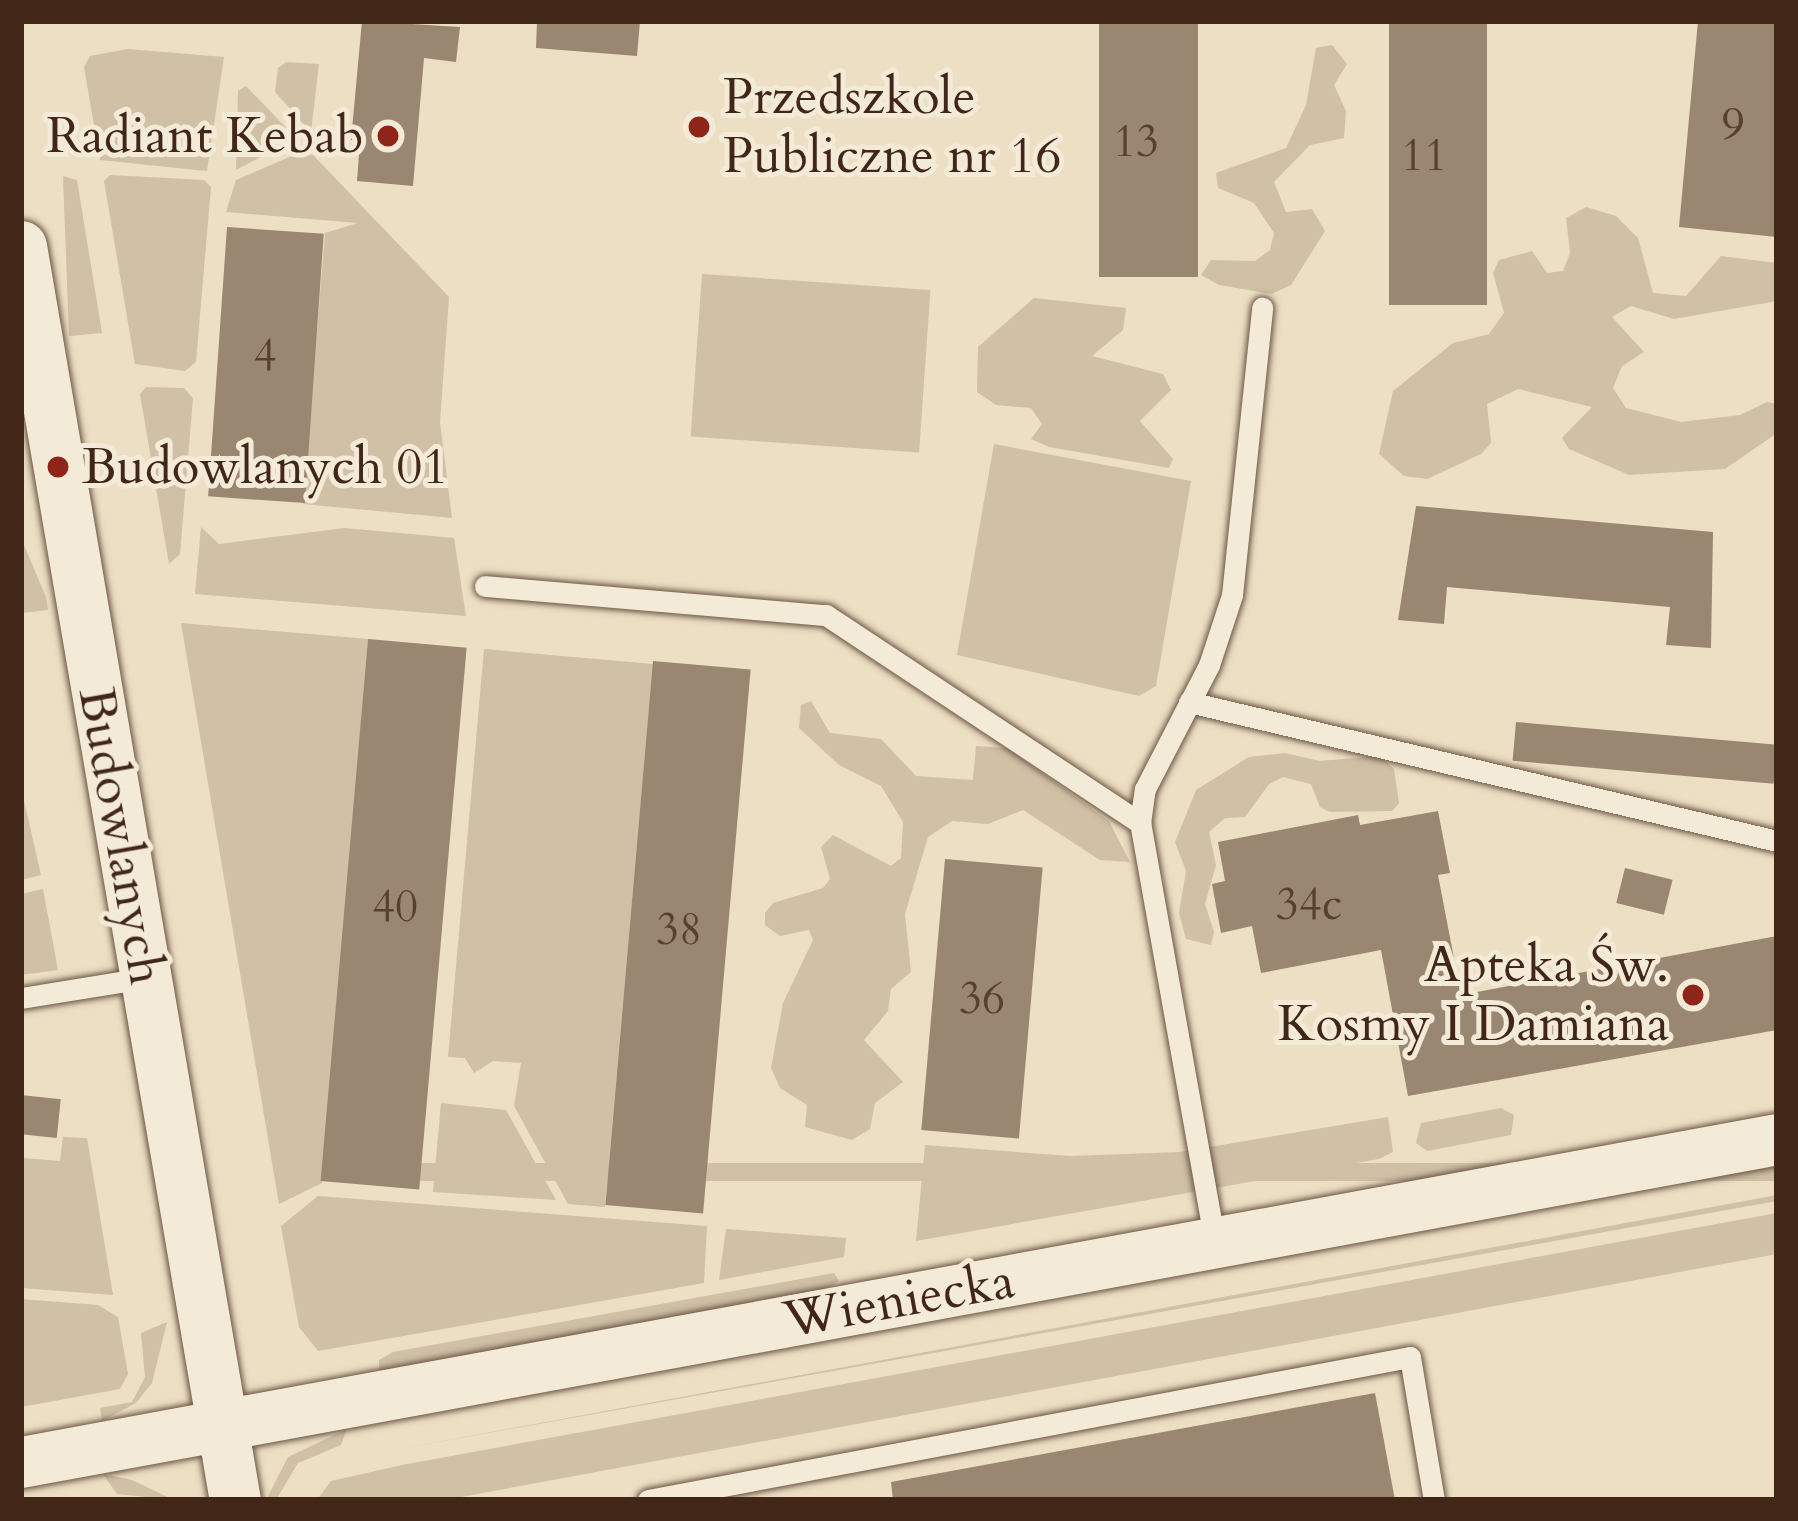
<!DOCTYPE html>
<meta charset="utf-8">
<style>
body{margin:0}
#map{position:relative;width:1798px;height:1521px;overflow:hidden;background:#ecdfc3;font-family:Cardo,serif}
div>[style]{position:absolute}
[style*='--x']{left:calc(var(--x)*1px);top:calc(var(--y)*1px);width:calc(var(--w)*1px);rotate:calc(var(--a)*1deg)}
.green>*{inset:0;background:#cfc0a6;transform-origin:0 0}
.building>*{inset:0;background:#9a8771;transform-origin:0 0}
.roads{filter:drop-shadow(0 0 3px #6c5544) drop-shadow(0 0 3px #6c5544)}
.service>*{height:21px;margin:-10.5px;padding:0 10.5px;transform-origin:10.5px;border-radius:10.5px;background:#f3ead8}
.tertiary>*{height:51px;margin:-25.5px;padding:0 25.5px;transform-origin:25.5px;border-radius:25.5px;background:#f3ead8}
.dots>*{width:33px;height:33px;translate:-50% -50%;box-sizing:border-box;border:6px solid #f3ead8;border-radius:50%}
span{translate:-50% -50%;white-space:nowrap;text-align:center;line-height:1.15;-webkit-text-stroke:10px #f3ead8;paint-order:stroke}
.number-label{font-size:45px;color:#583f2f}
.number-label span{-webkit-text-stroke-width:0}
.poi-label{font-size:51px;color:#422719}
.left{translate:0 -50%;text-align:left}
.right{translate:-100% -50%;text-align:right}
.street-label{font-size:51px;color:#422719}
.frame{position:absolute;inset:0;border:24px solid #422719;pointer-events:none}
</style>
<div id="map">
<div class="green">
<i style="clip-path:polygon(1332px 45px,1347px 64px,1334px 85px,1346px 111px,1344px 138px,1310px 145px,1274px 182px,1286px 212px,1312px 209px,1325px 231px,1291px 285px,1272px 294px,1219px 285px,1201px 275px,1211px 260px,1255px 261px,1270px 250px,1274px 233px,1254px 203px,1218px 188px,1216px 173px,1286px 148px,1306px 105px,1316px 48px)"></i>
<i style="clip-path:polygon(128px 49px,224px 57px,207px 171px,100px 160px,84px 67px,90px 56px)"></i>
<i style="clip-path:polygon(286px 62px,319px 64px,311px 132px,275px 92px,278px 68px)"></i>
<i style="clip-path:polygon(246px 86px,296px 138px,236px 170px,238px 91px)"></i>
<i style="clip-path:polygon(301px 152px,313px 155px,449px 297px,440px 422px,452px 518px,303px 504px,325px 233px,358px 223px,226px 212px,236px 180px)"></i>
<i style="clip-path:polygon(110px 175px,204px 180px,211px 187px,196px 362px,185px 371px,135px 364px,104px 181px)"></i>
<i style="clip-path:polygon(63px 176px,77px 180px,102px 333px,69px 336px)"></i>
<i style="clip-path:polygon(1586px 207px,1616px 216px,1638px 238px,1653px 293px,1686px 296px,1721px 256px,1777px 263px,1777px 301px,1674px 319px,1631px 306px,1612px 317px,1644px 352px,1622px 366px,1613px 388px,1626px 408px,1681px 422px,1740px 415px,1767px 402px,1777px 404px,1777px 433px,1725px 469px,1629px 475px,1569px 449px,1562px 438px,1592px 407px,1518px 389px,1487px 404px,1491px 443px,1481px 454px,1427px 479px,1404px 476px,1379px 454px,1393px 391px,1453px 343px,1489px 334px,1504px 313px,1493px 273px,1499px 260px,1532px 251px,1547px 273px,1563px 271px,1570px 253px,1566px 218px)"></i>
<i style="left:702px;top:274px;width:229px;height:163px;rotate:4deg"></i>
<i style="clip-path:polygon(1034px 298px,1126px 308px,1123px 330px,1092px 356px,1163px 374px,1171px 390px,1140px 421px,1173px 459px,1169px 468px,1049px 447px,1031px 439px,1042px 424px,1031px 408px,996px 405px,977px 392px,978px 347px)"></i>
<i style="clip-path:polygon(146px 387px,184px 388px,193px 398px,180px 554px,169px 564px,140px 394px)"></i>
<i style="clip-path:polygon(994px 444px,1191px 481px,1156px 686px,1139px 696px,957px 655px)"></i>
<i style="clip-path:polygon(201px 527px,219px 544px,345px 528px,454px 538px,466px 616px,195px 594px)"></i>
<i style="clip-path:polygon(21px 538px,46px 597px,48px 610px,21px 613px)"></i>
<i style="clip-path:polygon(181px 623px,368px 639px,322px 1183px,279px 1204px)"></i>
<i style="clip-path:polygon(484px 649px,653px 664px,605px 1207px,568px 1204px,514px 1106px,521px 1063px,493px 1061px,474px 1073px,465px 1058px,448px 1057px)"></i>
<i style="clip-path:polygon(811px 701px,830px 733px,881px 739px,916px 776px,973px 780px,976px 746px,1007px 748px,1109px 821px,1130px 862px,1100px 860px,1023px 810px,988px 824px,952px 821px,928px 837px,905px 914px,911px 972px,891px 989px,888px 1011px,864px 1040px,903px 1082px,875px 1103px,870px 1129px,852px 1140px,805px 1127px,807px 1105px,780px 1088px,771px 1068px,783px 1003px,813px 940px,809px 930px,780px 936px,765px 925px,765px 913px,773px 903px,823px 888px,830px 879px,821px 847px,833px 835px,891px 866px,901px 858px,903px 822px,881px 786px,839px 765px,799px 728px,801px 705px)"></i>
<i style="clip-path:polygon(1285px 753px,1320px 761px,1379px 756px,1394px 769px,1399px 803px,1392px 811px,1330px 812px,1320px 807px,1311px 784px,1283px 777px,1269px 784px,1245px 817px,1225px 818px,1209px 832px,1216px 865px,1205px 904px,1214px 932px,1211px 945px,1186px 939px,1179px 913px,1186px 871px,1175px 842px,1196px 790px,1249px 757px)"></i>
<i style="clip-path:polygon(21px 787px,41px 875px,21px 880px)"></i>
<i style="clip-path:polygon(43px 889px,58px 970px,21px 975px,21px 894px)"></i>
<i style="clip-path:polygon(441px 1103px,506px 1110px,556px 1200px,433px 1192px)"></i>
<i style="clip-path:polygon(1501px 1108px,1514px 1115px,1511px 1135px,1427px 1151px,1416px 1143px,1421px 1123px)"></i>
<i style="clip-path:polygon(1388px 1117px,1393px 1152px,1379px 1159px,916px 1241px,925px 1145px,1070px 1156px,1180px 1152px)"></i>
<i style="clip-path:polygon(63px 1137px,87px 1138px,113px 1295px,21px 1288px,23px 1158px,60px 1161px)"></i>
<i style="left:1777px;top:1163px;width:18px;height:1412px;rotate:90deg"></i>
<i style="clip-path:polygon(1777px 1195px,1777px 1201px,394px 1450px)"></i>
<i style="clip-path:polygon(318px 1196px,707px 1226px,704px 1283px,318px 1351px,299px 1327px,281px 1226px)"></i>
<i style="clip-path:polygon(1777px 1213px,1777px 1254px,445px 1500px,317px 1500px,331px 1481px,402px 1465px)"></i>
<i style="clip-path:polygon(726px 1229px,846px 1238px,844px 1257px,719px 1280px)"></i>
<i style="clip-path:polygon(834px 1273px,839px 1281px,819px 1292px,379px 1372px,379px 1360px,393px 1352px)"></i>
<i style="clip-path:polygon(21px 1299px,98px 1305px,118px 1317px,128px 1374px,120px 1389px,21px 1407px)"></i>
<i style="clip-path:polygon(167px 1322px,152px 1383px,136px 1403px,102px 1421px,100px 1408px,132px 1402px,145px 1377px,141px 1333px)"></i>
<i style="clip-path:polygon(347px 1429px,341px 1445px,298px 1463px,276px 1500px,266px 1500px,288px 1457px)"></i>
<i style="clip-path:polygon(103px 1474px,132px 1480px,174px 1500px,117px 1494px)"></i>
</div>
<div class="building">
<i style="clip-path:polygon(362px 21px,460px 27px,456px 62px,424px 58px,413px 186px,357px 181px,360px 141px,351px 140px)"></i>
<i style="clip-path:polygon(537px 21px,640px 21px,637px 56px,536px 48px)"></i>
<i style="left:1099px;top:21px;width:99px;height:256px"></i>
<i style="left:1389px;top:21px;width:98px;height:284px"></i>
<i style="clip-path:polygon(1698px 21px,1777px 21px,1777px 237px,1679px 227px)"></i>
<i style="left:227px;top:227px;width:97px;height:270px;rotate:4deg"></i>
<i style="clip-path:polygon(1416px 506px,1713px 532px,1711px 648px,1666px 645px,1670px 607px,1447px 587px,1444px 624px,1398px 620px)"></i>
<i style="left:368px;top:639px;width:99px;height:544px;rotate:5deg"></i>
<i style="left:653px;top:661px;width:98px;height:546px;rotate:5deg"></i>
<i style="left:1516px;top:722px;width:262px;height:39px;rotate:5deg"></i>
<i style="clip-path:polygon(1438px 811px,1450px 873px,1438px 875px,1461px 995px,1777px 936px,1777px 1030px,1408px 1096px,1381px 950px,1261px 973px,1252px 926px,1221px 933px,1212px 884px,1225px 881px,1218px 842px,1358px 815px,1360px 825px)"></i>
<i style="left:945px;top:859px;width:98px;height:272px;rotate:5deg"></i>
<i style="left:1625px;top:868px;width:49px;height:36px;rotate:14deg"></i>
<i style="left:21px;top:1095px;width:40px;height:39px;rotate:6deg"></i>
<i style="clip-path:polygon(1375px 1393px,1395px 1500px,893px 1500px,891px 1482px)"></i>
</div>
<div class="roads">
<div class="service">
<i style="--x:485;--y:586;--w:342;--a:4.9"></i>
<i style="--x:826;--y:615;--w:377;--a:33.5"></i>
<i style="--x:1189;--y:702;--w:604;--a:13.3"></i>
<i style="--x:21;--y:998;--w:126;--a:-9.2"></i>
<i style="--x:1215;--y:1243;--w:427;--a:-100.1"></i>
<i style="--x:1140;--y:823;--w:34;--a:-82"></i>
<i style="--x:1145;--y:789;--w:140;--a:-62.7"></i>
<i style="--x:1209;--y:665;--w:74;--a:-71.8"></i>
<i style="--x:1232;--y:595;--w:289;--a:-84"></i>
<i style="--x:648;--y:1500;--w:775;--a:-10.63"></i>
<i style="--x:1410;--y:1357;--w:145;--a:80.5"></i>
</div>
<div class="tertiary">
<i style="--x:21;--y:246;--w:1272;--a:80.32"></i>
<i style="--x:21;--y:1462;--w:1785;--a:-10.42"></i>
</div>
</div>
<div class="dots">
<i style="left:699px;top:127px;background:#8f2418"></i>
<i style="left:388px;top:136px;background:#8f2418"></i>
<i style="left:58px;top:467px;background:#8f2418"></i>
<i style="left:1693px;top:995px;background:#8f2418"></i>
</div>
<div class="number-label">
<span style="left:1733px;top:125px">9</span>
<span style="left:1136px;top:142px">13</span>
<span style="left:1424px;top:156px">11</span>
<span style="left:265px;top:356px">4</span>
<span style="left:1309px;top:905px">34c</span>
<span style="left:395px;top:907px">40</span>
<span style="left:679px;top:930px">38</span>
<span style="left:982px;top:999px">36</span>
</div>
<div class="poi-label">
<span class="left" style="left:723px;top:127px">Przedszkole<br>Publiczne nr 16</span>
<span class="right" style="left:364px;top:136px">Radiant Kebab</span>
<span class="left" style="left:82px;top:467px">Budowlanych 01</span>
<span class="right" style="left:1669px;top:995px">Apteka Św.<br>Kosmy I Damiana</span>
</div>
<div class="street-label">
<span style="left:121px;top:836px;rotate:80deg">Budowlanych</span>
<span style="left:899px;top:1301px;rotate:-10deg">Wieniecka</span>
</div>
<div class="frame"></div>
</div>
